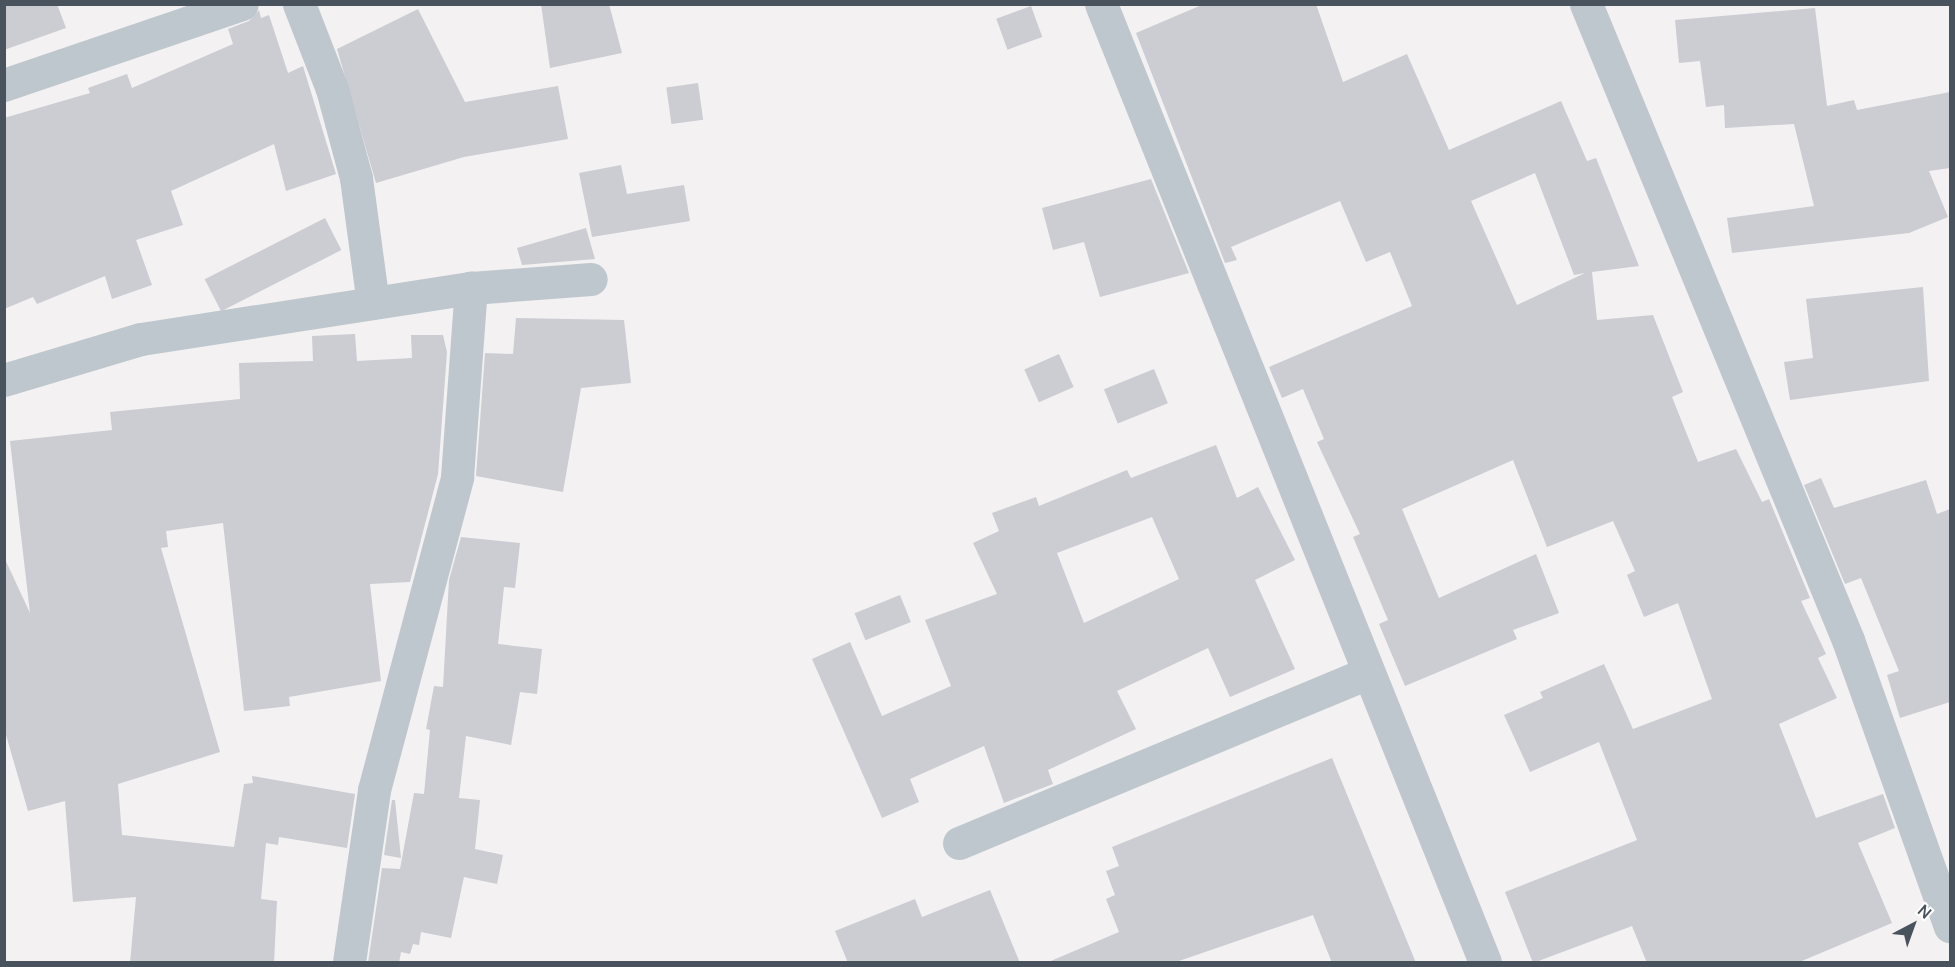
<!DOCTYPE html>
<style>
body{margin:0}
#map{position:relative;width:1955px;height:967px;overflow:hidden;background:#f3f1f1;font-family:Manrope,sans-serif}
div>[style]{position:absolute}
[style*='--x']{left:calc(var(--x)*1px);top:calc(var(--y)*1px);width:calc(var(--w)*1px);rotate:calc(var(--a)*1deg)}
.building>*{inset:0;background:#cbcdd3;transform-origin:0 0}
.street>*{height:33px;margin:-16.5px;padding:0 16.5px;transform-origin:16.5px;border-radius:16.5px;background:#bfc7ce}
span{translate:-50% -50%;white-space:nowrap;text-align:center;line-height:1.15;-webkit-text-stroke:4.5px #fff;paint-order:stroke}
.frame{position:absolute;inset:0;border:6px solid #49535d;pointer-events:none}
.north{position:absolute;left:1883px;top:895px;width:60px;height:60px;-webkit-text-stroke:4px #fff;paint-order:stroke;rotate:41deg;font-size:16px;font-weight:700;line-height:24px;text-align:center;color:#49535d}
.north::after{content:'';display:block;margin:auto;width:21px;height:27px;background:#49535d;clip-path:polygon(50% 0,100% 100%,50% 72%,0 100%)}
</style>
<div id="map">
<div class="building">
<i style="clip-path:polygon(4px 4px,57px 4px,66px 28px,4px 50px)"></i>
<i style="clip-path:polygon(541px 4px,609px 4px,622px 53px,550px 68px)"></i>
<i style="clip-path:polygon(evenodd,1204px 4px,1316px 4px,1343px 82px,1407px 54px,1449px 150px,1561px 101px,1587px 161px,1596px 158px,1639px 266px,1592px 272px,1597px 320px,1653px 315px,1683px 392px,1672px 397px,1698px 462px,1736px 449px,1762px 502px,1769px 499px,1810px 598px,1801px 601px,1826px 654px,1818px 658px,1837px 698px,1779px 724px,1816px 818px,1883px 794px,1895px 828px,1858px 843px,1892px 923px,1797px 963px,1647px 963px,1632px 926px,1533px 963px,1505px 892px,1637px 840px,1599px 742px,1530px 772px,1504px 715px,1543px 698px,1540px 692px,1604px 664px,1633px 729px,1712px 699px,1678px 603px,1644px 617px,1627px 575px,1635px 571px,1613px 521px,1547px 547px,1513px 460px,1402px 509px,1439px 598px,1536px 554px,1559px 613px,1513px 630px,1517px 639px,1405px 686px,1379px 624px,1388px 620px,1353px 537px,1360px 534px,1317px 442px,1324px 439px,1303px 389px,1282px 398px,1269px 367px,1412px 306px,1390px 252px,1366px 262px,1340px 201px,1231px 247px,1237px 260px,1225px 263px,1136px 33px,1204px 4px,1535px 173px,1574px 275px,1585px 273px,1517px 305px,1471px 201px,1535px 173px)"></i>
<i style="left:1031px;top:6px;width:33px;height:37px;rotate:70deg"></i>
<i style="clip-path:polygon(1815px 8px,1827px 106px,1854px 100px,1857px 110px,1950px 92px,1950px 168px,1929px 171px,1948px 217px,1909px 233px,1732px 253px,1727px 218px,1814px 206px,1794px 124px,1725px 128px,1724px 105px,1706px 107px,1700px 61px,1679px 63px,1675px 20px)"></i>
<i style="clip-path:polygon(418px 9px,465px 102px,558px 86px,568px 139px,464px 157px,376px 183px,337px 49px)"></i>
<i style="clip-path:polygon(259px 10px,261px 18px,269px 15px,288px 73px,303px 66px,336px 174px,286px 191px,274px 144px,171px 191px,183px 225px,136px 240px,152px 285px,112px 299px,105px 276px,37px 304px,33px 297px,4px 309px,4px 118px,90px 93px,88px 88px,127px 74px,132px 88px,233px 44px,228px 29px,249px 21px)"></i>
<i style="left:698px;top:83px;width:37px;height:32px;rotate:82deg"></i>
<i style="clip-path:polygon(621px 165px,627px 194px,684px 185px,690px 221px,592px 237px,579px 173px)"></i>
<i style="clip-path:polygon(1151px 179px,1189px 273px,1100px 297px,1084px 242px,1053px 250px,1042px 208px)"></i>
<i style="left:325px;top:218px;width:36px;height:135px;rotate:63deg"></i>
<i style="clip-path:polygon(586px 228px,595px 259px,522px 265px,517px 248px)"></i>
<i style="clip-path:polygon(1923px 287px,1929px 381px,1790px 400px,1784px 362px,1813px 358px,1806px 299px)"></i>
<i style="clip-path:polygon(516px 318px,624px 320px,631px 383px,581px 388px,563px 492px,476px 476px,485px 353px,513px 354px)"></i>
<i style="clip-path:polygon(355px 334px,357px 361px,412px 358px,411px 335px,443px 335px,447px 352px,438px 474px,410px 582px,370px 584px,381px 681px,289px 697px,290px 706px,244px 711px,223px 523px,166px 531px,168px 547px,161px 548px,220px 752px,118px 784px,122px 835px,234px 847px,244px 784px,253px 783px,252px 776px,355px 794px,347px 848px,279px 837px,278px 845px,266px 843px,261px 899px,277px 901px,274px 963px,130px 963px,136px 897px,73px 902px,65px 801px,28px 811px,4px 728px,4px 557px,30px 613px,10px 441px,112px 430px,110px 412px,240px 399px,239px 363px,313px 361px,312px 336px)"></i>
<i style="left:1059px;top:354px;width:36px;height:38px;rotate:66deg"></i>
<i style="left:1154px;top:369px;width:37px;height:54px;rotate:68deg"></i>
<i style="clip-path:polygon(evenodd,1216px 445px,1237px 498px,1258px 487px,1295px 560px,1255px 580px,1295px 669px,1230px 697px,1208px 648px,1117px 691px,1136px 729px,1048px 770px,1053px 784px,1004px 803px,984px 746px,910px 779px,919px 802px,882px 818px,812px 659px,850px 642px,882px 716px,951px 686px,925px 620px,997px 594px,973px 543px,999px 531px,992px 513px,1036px 497px,1039px 506px,1127px 470px,1131px 478px,1216px 445px,1152px 517px,1179px 579px,1084px 623px,1057px 553px,1152px 517px)"></i>
<i style="clip-path:polygon(1821px 478px,1834px 508px,1926px 480px,1937px 514px,1950px 509px,1950px 702px,1900px 718px,1887px 675px,1899px 671px,1861px 578px,1845px 584px,1804px 485px)"></i>
<i style="clip-path:polygon(461px 537px,520px 543px,515px 588px,504px 587px,498px 644px,542px 649px,537px 694px,520px 692px,511px 745px,466px 736px,459px 798px,480px 800px,475px 849px,503px 855px,497px 884px,464px 877px,451px 938px,421px 932px,419px 945px,413px 944px,410px 954px,401px 952px,399px 963px,368px 963px,382px 868px,400px 869px,414px 793px,424px 794px,430px 730px,426px 729px,434px 686px,443px 687px,449px 580px)"></i>
<i style="left:900px;top:595px;width:29px;height:49px;rotate:68deg"></i>
<i style="clip-path:polygon(1332px 758px,1416px 963px,1332px 963px,1313px 915px,1173px 963px,1046px 963px,1119px 932px,1106px 899px,1115px 895px,1106px 871px,1119px 866px,1112px 847px)"></i>
<i style="clip-path:polygon(392px 800px,395px 800px,401px 858px,384px 855px)"></i>
<i style="clip-path:polygon(990px 890px,1020px 963px,848px 963px,835px 931px,915px 899px,922px 917px)"></i>
</div>
<div class="street">
<i style="--x:299;--y:4;--w:91;--a:68.8"></i>
<i style="--x:332;--y:89;--w:92;--a:74.9"></i>
<i style="--x:356;--y:178;--w:126;--a:82.3"></i>
<i style="--x:1101;--y:4;--w:1032;--a:68.16"></i>
<i style="--x:1586;--y:4;--w:688;--a:67.61"></i>
<i style="--x:1848;--y:640;--w:304;--a:70.4"></i>
<i style="--x:4;--y:85;--w:251;--a:-18.8"></i>
<i style="--x:4;--y:380;--w:143;--a:-16.7"></i>
<i style="--x:141;--y:339;--w:334;--a:-8.8"></i>
<i style="--x:471;--y:288;--w:120;--a:-4.3"></i>
<i style="--x:959;--y:843;--w:440;--a:-22.6"></i>
<i style="--x:349;--y:962;--w:174;--a:-81.7"></i>
<i style="--x:374;--y:790;--w:324;--a:-75.1"></i>
<i style="--x:457;--y:477;--w:190;--a:-85.8"></i>
</div>
<div class="frame"></div>
<div class="north">N</div>
</div>
